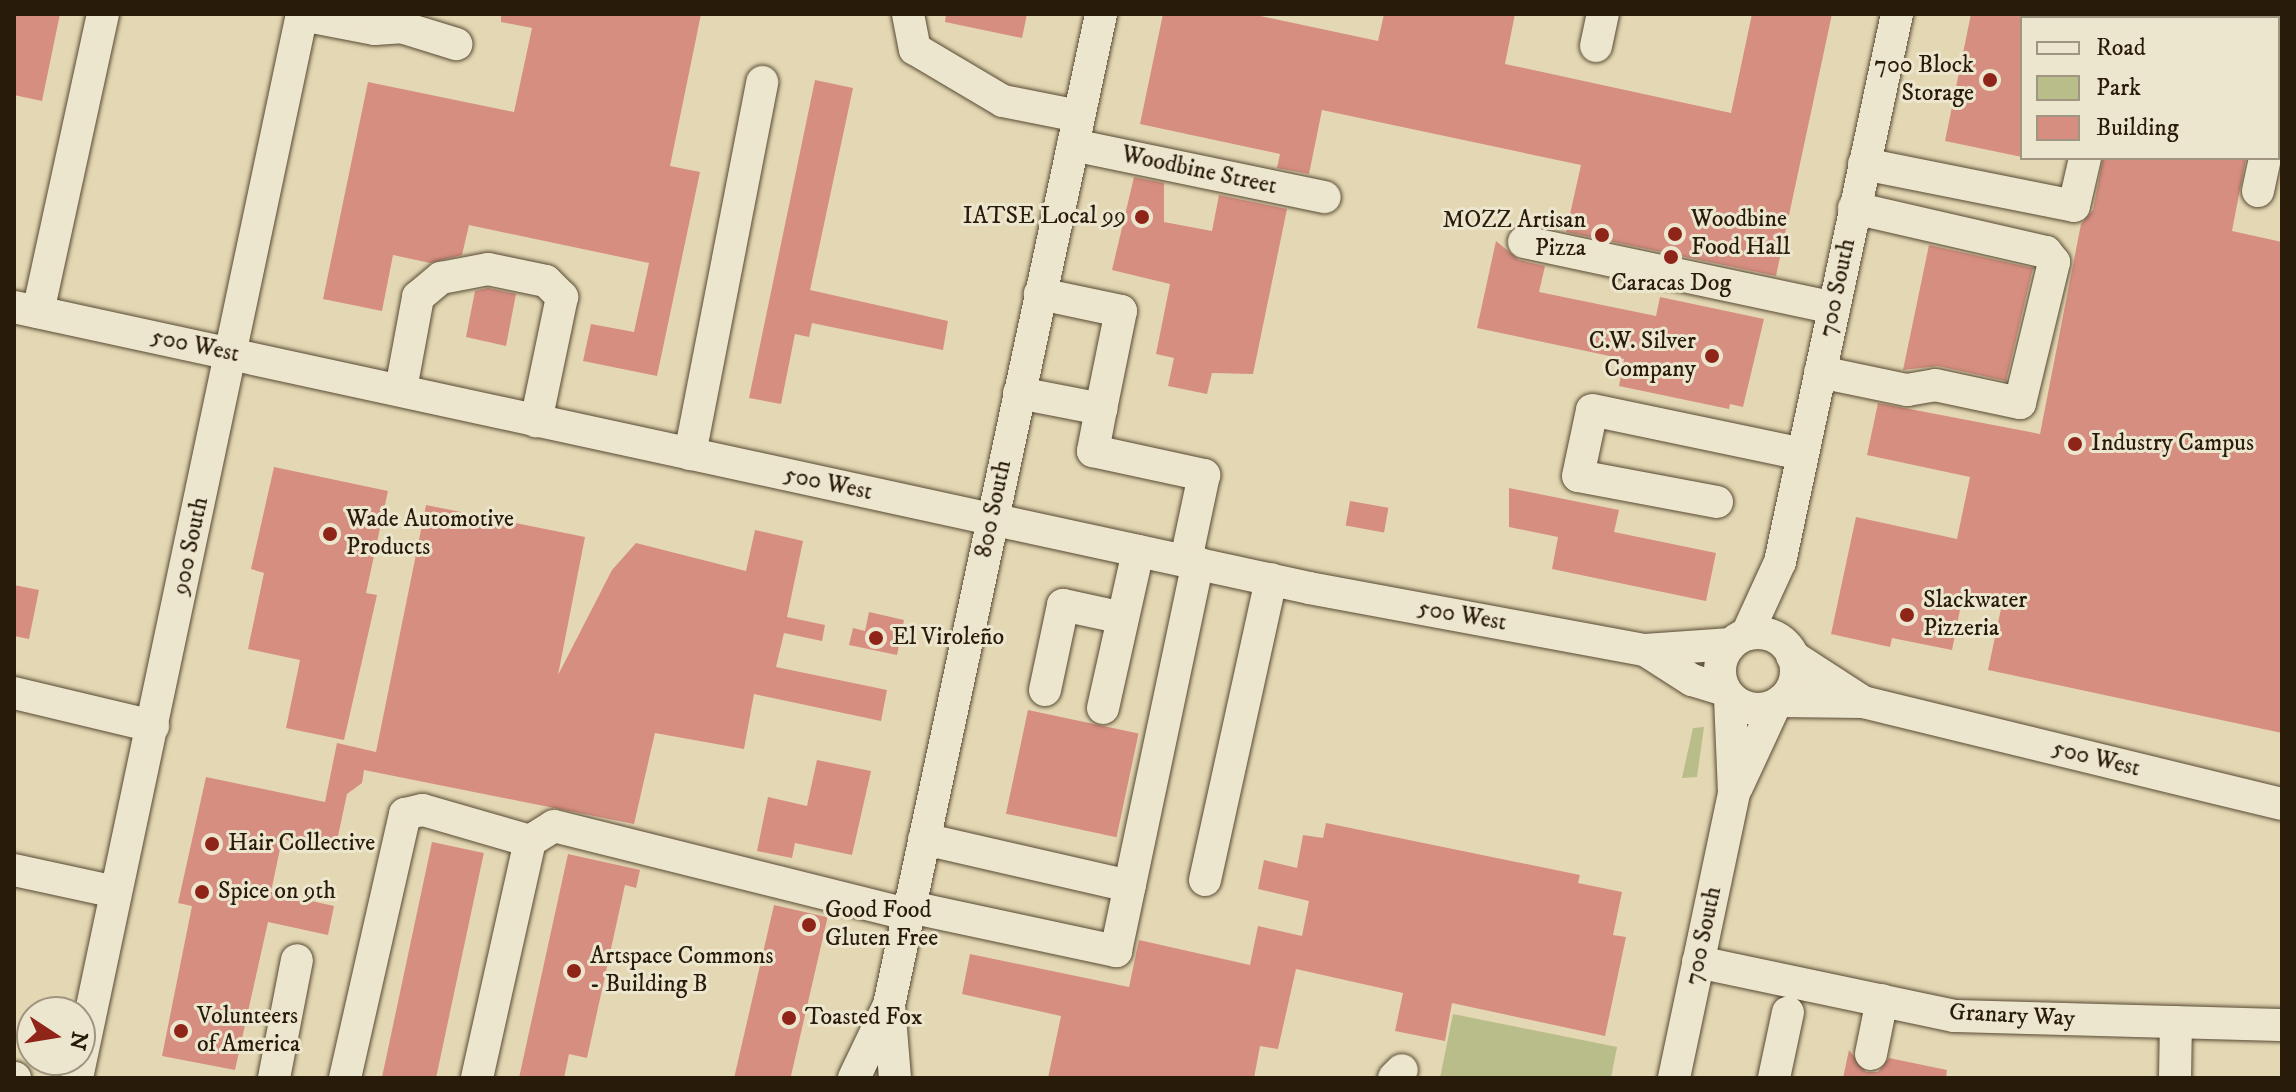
<!DOCTYPE html>
<meta charset="utf-8">
<style>
body{margin:0}
#map{position:relative;width:2296px;height:1092px;overflow:hidden;background:#e4d8b4;font-family:"IM FELL DW Pica",serif}
div>[style]{position:absolute}
[style*='--x']{left:calc(var(--x)*1px);top:calc(var(--y)*1px);width:calc(var(--w)*1px);rotate:calc(var(--a)*1deg)}
.green>*{inset:0;background:#b9bd89}
.building>*{inset:0;background:#d68e80;transform-origin:0 0}
.roads{filter:drop-shadow(0 0 2px #584a34) drop-shadow(0 0 2px #584a34)}
.minor>*{height:32px;margin:-16px;padding:0 16px;transform-origin:16px;border-radius:16px;background:#ede6ce}
.minor>.ring{margin:-16px;padding:0;box-sizing:content-box;background:none;border:32px solid #ede6ce;border-radius:50%}
.dots>*{width:22px;height:22px;translate:-50% -50%;box-sizing:border-box;border:4px solid #ede6ce;border-radius:50%}
span{translate:-50% -50%;white-space:nowrap;text-align:center;line-height:1.15;-webkit-text-stroke:6px #ede6ce;paint-order:stroke}
.poi-label{font-size:24px;color:#291b0a}
.right{translate:-100% -50%;text-align:right}
.left{translate:0 -50%;text-align:left}
.street-label{font-size:24px;color:#291b0a}
.frame{position:absolute;inset:0;border:16px solid #291b0a;pointer-events:none}
.legend{position:absolute;left:2020px;top:16px;width:260px;height:144px;box-sizing:border-box;background:#ede6ce;border:2px solid #9f9580;margin:0;padding:10px 14px;list-style:none;font-size:24px;color:#291b0a}
.legend li{display:flex;align-items:center;gap:16px;height:40px}
.legend b{width:40px;border:2px solid #9f9580}
.north{position:absolute;left:16px;top:996px;width:80px;height:80px;box-sizing:border-box;background:#ede6ce;border:2px solid #9f9580;border-radius:50%;rotate:102deg;font-size:22px;font-weight:700;line-height:32px;text-align:center;color:#291b0a}
.north::after{content:'';display:block;margin:auto;width:28px;height:36px;background:#8f2418;clip-path:polygon(50% 0,100% 100%,50% 72%,0 100%)}
</style>
<div id="map">
<div class="green">
<i style="clip-path:polygon(1704px 727px,1697px 777px,1682px 778px,1693px 728px)"></i>
<i style="clip-path:polygon(1453px 1014px,1617px 1047px,1611px 1078px,1440px 1078px)"></i>
</div>
<div class="building">
<i style="clip-path:polygon(14px 14px,60px 14px,42px 101px,14px 95px)"></i>
<i style="clip-path:polygon(501px 14px,701px 14px,670px 166px,700px 172px,657px 376px,583px 361px,591px 324px,634px 332px,649px 263px,469px 225px,462px 255px,430px 263px,393px 255px,382px 311px,323px 299px,368px 82px,514px 112px,532px 28px,501px 22px)"></i>
<i style="clip-path:polygon(946px 14px,1027px 14px,1022px 38px,945px 22px)"></i>
<i style="clip-path:polygon(1163px 14px,1251px 14px,1378px 41px,1384px 14px,1515px 14px,1505px 64px,1731px 113px,1752px 14px,1832px 14px,1776px 276px,1566px 232px,1581px 165px,1322px 110px,1309px 174px,1277px 168px,1280px 154px,1140px 124px)"></i>
<i style="clip-path:polygon(1971px 14px,2022px 14px,2022px 157px,1945px 141px)"></i>
<i style="clip-path:polygon(815px 80px,853px 88px,810px 290px,948px 321px,943px 350px,812px 323px,809px 337px,795px 334px,781px 404px,749px 398px)"></i>
<i style="clip-path:polygon(2103px 158px,2246px 158px,2232px 231px,2282px 242px,2282px 733px,1988px 670px,2002px 604px,1963px 595px,1952px 650px,1892px 638px,1890px 647px,1831px 634px,1856px 517px,1957px 539px,1970px 477px,1867px 455px,1878px 403px,2040px 434px,2081px 224px,2093px 210px)"></i>
<i style="clip-path:polygon(1134px 177px,1164px 183px,1164px 222px,1212px 231px,1219px 195px,1287px 209px,1253px 374px,1212px 373px,1207px 394px,1168px 386px,1174px 358px,1156px 354px,1170px 284px,1112px 270px)"></i>
<i style="clip-path:polygon(1496px 241px,1519px 260px,1545px 266px,1539px 292px,1656px 316px,1660px 297px,1764px 319px,1743px 407px,1730px 404px,1729px 409px,1619px 386px,1624px 359px,1477px 328px)"></i>
<i style="clip-path:polygon(1929px 245px,2033px 268px,2006px 381px,1938px 366px,1903px 370px)"></i>
<i style="clip-path:polygon(488px 288px,516px 294px,506px 346px,466px 337px,475px 291px)"></i>
<i style="clip-path:polygon(274px 467px,388px 491px,366px 593px,377px 595px,344px 740px,286px 728px,300px 660px,248px 649px,264px 573px,251px 569px)"></i>
<i style="clip-path:polygon(1509px 488px,1619px 510px,1614px 532px,1716px 553px,1706px 601px,1552px 569px,1558px 537px,1509px 527px)"></i>
<i style="left:1350px;top:501px;width:39px;height:25px;rotate:10deg"></i>
<i style="clip-path:polygon(426px 505px,585px 537px,558px 675px,612px 570px,636px 543px,746px 571px,755px 530px,803px 541px,787px 617px,825px 625px,822px 641px,784px 633px,776px 667px,887px 690px,881px 721px,754px 694px,744px 749px,655px 733px,634px 824px,364px 770px,362px 783px,347px 794px,335px 850px,282px 839px,271px 892px,334px 906px,328px 935px,268px 922px,235px 1070px,162px 1056px,192px 906px,178px 903px,206px 777px,325px 802px,337px 743px,376px 752px)"></i>
<i style="clip-path:polygon(14px 585px,39px 590px,29px 639px,14px 636px)"></i>
<i style="clip-path:polygon(869px 612px,904px 620px,897px 655px,849px 645px,853px 628px,865px 631px)"></i>
<i style="left:1028px;top:710px;width:113px;height:106px;rotate:12deg"></i>
<i style="clip-path:polygon(817px 760px,871px 771px,852px 855px,795px 843px,792px 858px,757px 851px,768px 797px,807px 806px)"></i>
<i style="clip-path:polygon(1326px 823px,1580px 875px,1578px 883px,1622px 892px,1613px 935px,1626px 937px,1605px 1036px,1452px 1003px,1445px 1041px,1395px 1031px,1403px 993px,1296px 969px,1278px 1049px,1260px 1046px,1254px 1078px,1048px 1078px,1061px 1016px,962px 994px,970px 954px,1129px 987px,1139px 940px,1250px 965px,1258px 926px,1302px 936px,1309px 901px,1258px 889px,1264px 860px,1297px 868px,1303px 835px,1323px 838px)"></i>
<i style="left:432px;top:842px;width:53px;height:241px;rotate:12deg"></i>
<i style="clip-path:polygon(568px 854px,640px 870px,636px 888px,625px 885px,587px 1058px,569px 1054px,564px 1078px,519px 1078px)"></i>
<i style="left:774px;top:905px;width:55px;height:177px;rotate:13deg"></i>
<i style="clip-path:polygon(1849px 1050px,1866px 1072px,1878px 1072px,1889px 1058px,1947px 1070px,1946px 1078px,1843px 1078px)"></i>
</div>
<div class="roads">
<div class="minor">
<i style="--x:908;--y:14;--w:36;--a:79"></i>
<i style="--x:915;--y:49;--w:102;--a:30.6"></i>
<i style="--x:1003;--y:101;--w:77;--a:11.2"></i>
<i style="--x:2227;--y:14;--w:19;--a:12"></i>
<i style="--x:302;--y:15;--w:74;--a:10.9"></i>
<i style="--x:375;--y:29;--w:26;--a:-4"></i>
<i style="--x:401;--y:27;--w:13;--a:-77"></i>
<i style="--x:2116;--y:18;--w:4;--a:-76"></i>
<i style="--x:2278;--y:25;--w:4;--a:0"></i>
<i style="--x:401;--y:27;--w:58;--a:17.2"></i>
<i style="--x:1596;--y:46;--w:33;--a:-78"></i>
<i style="--x:2278;--y:94;--w:20;--a:-79"></i>
<i style="--x:1073;--y:145;--w:257;--a:11.7"></i>
<i style="--x:1864;--y:164;--w:214;--a:11.3"></i>
<i style="--x:2074;--y:206;--w:49;--a:-77.1"></i>
<i style="--x:2258;--y:191;--w:34;--a:-78"></i>
<i style="--x:1524;--y:242;--w:317;--a:12"></i>
<i style="--x:14;--y:307;--w:1325;--a:12.24"></i>
<i style="--x:1309;--y:588;--w:342;--a:10.5"></i>
<i style="--x:1645;--y:650;--w:86;--a:-4"></i>
<i style="--x:38;--y:312;--w:305;--a:-77.7"></i>
<i style="--x:1820;--y:372;--w:89;--a:11.7"></i>
<i style="--x:1907;--y:390;--w:28;--a:-10"></i>
<i style="--x:1935;--y:385;--w:87;--a:12"></i>
<i style="--x:2020;--y:403;--w:145;--a:-76.4"></i>
<i style="--x:2054;--y:262;--w:13;--a:-129"></i>
<i style="--x:2046;--y:252;--w:197;--a:-167.1"></i>
<i style="--x:401;--y:389;--w:94;--a:-79.5"></i>
<i style="--x:418;--y:297;--w:30;--a:-40"></i>
<i style="--x:441;--y:278;--w:48;--a:-10.8"></i>
<i style="--x:488;--y:269;--w:59;--a:11.7"></i>
<i style="--x:546;--y:281;--w:23;--a:45"></i>
<i style="--x:562;--y:297;--w:127;--a:101.8"></i>
<i style="--x:1019;--y:393;--w:84;--a:11"></i>
<i style="--x:1101;--y:409;--w:100;--a:-78.5"></i>
<i style="--x:1121;--y:311;--w:83;--a:-168.1"></i>
<i style="--x:1101;--y:409;--w:43;--a:100.8"></i>
<i style="--x:1093;--y:451;--w:114;--a:12.2"></i>
<i style="--x:1204;--y:475;--w:87;--a:102"></i>
<i style="--x:690;--y:454;--w:379;--a:-79"></i>
<i style="--x:1717;--y:502;--w:141;--a:-169.4"></i>
<i style="--x:1578;--y:476;--w:67;--a:-78"></i>
<i style="--x:1592;--y:410;--w:215;--a:11.8"></i>
<i class="ring" style="left:1720px;top:633px;width:44px;height:44px"></i>
<i style="--x:1747;--y:634;--w:79;--a:-65.4"></i>
<i style="--x:1780;--y:562;--w:560;--a:-77.95"></i>
<i style="--x:1645;--y:650;--w:56;--a:32.6"></i>
<i style="--x:1692;--y:680;--w:34;--a:17"></i>
<i style="--x:1792;--y:656;--w:85;--a:32.9"></i>
<i style="--x:1045;--y:690;--w:87;--a:-78"></i>
<i style="--x:1063;--y:605;--w:61;--a:12.2"></i>
<i style="--x:14;--y:693;--w:143;--a:13.4"></i>
<i style="--x:1781;--y:701;--w:82;--a:0.7"></i>
<i style="--x:1863;--y:702;--w:431;--a:13.7"></i>
<i style="--x:1103;--y:708;--w:161;--a:-77.4"></i>
<i style="--x:1737;--y:787;--w:90;--a:-65.1"></i>
<i style="--x:924;--y:839;--w:211;--a:12.9"></i>
<i style="--x:14;--y:870;--w:104;--a:12.2"></i>
<i style="--x:1205;--y:880;--w:308;--a:-77.6"></i>
<i style="--x:910;--y:907;--w:211;--a:12.1"></i>
<i style="--x:1116;--y:951;--w:397;--a:-78.1"></i>
<i style="--x:1698;--y:962;--w:262;--a:11.9"></i>
<i style="--x:1954;--y:1016;--w:328;--a:1.6"></i>
<i style="--x:889;--y:1005;--w:73;--a:85.3"></i>
<i style="--x:1871;--y:1054;--w:55;--a:-78.5"></i>
<i style="--x:14;--y:1078;--w:1;--a:0"></i>
<i style="--x:77;--y:1078;--w:1088;--a:-78.06"></i>
<i style="--x:274;--y:1078;--w:120;--a:-79"></i>
<i style="--x:345;--y:1078;--w:271;--a:-77.2"></i>
<i style="--x:405;--y:814;--w:18;--a:-13"></i>
<i style="--x:423;--y:810;--w:111;--a:16.2"></i>
<i style="--x:477;--y:1078;--w:243;--a:-77.4"></i>
<i style="--x:530;--y:841;--w:28;--a:-32"></i>
<i style="--x:554;--y:826;--w:365;--a:14"></i>
<i style="--x:854;--y:1078;--w:81;--a:-64.4"></i>
<i style="--x:889;--y:1005;--w:1013;--a:-77.92"></i>
<i style="--x:1394;--y:1078;--w:11;--a:-45"></i>
<i style="--x:1674;--y:1078;--w:291;--a:-78.1"></i>
<i style="--x:1734;--y:793;--w:95;--a:-92.4"></i>
<i style="--x:1774;--y:1078;--w:67;--a:-78"></i>
<i style="--x:2175;--y:1078;--w:56;--a:-89"></i>
</div>
</div>
<div class="dots">
<i style="left:1990px;top:80px;background:#8f2418"></i>
<i style="left:1142px;top:217px;background:#8f2418"></i>
<i style="left:1675px;top:234px;background:#8f2418"></i>
<i style="left:1602px;top:235px;background:#8f2418"></i>
<i style="left:1671px;top:257px;background:#8f2418"></i>
<i style="left:1712px;top:356px;background:#8f2418"></i>
<i style="left:2075px;top:444px;background:#8f2418"></i>
<i style="left:330px;top:534px;background:#8f2418"></i>
<i style="left:1907px;top:615px;background:#8f2418"></i>
<i style="left:876px;top:638px;background:#8f2418"></i>
<i style="left:212px;top:844px;background:#8f2418"></i>
<i style="left:202px;top:892px;background:#8f2418"></i>
<i style="left:809px;top:925px;background:#8f2418"></i>
<i style="left:574px;top:971px;background:#8f2418"></i>
<i style="left:789px;top:1018px;background:#8f2418"></i>
<i style="left:181px;top:1031px;background:#8f2418"></i>
</div>
<div class="poi-label">
<span class="right" style="left:1974px;top:80px">700 Block<br>Storage</span>
<span class="right" style="left:1126px;top:217px">IATSE Local 99</span>
<span class="left" style="left:1691px;top:234px">Woodbine<br>Food Hall</span>
<span class="right" style="left:1586px;top:235px">MOZZ Artisan<br>Pizza</span>
<span style="left:1671px;top:284px">Caracas Dog</span>
<span class="right" style="left:1696px;top:356px">C.W. Silver<br>Company</span>
<span class="left" style="left:2091px;top:444px">Industry Campus</span>
<span class="left" style="left:346px;top:534px">Wade Automotive<br>Products</span>
<span class="left" style="left:1923px;top:615px">Slackwater<br>Pizzeria</span>
<span class="left" style="left:892px;top:638px">El Viroleño</span>
<span class="left" style="left:228px;top:844px">Hair Collective</span>
<span class="left" style="left:218px;top:892px">Spice on 9th</span>
<span class="left" style="left:825px;top:925px">Good Food<br>Gluten Free</span>
<span class="left" style="left:590px;top:971px">Artspace Commons<br>- Building B</span>
<span class="left" style="left:197px;top:1031px">Volunteers<br>of America</span>
<span class="left" style="left:805px;top:1018px">Toasted Fox</span>
</div>
<div class="street-label">
<span style="left:1199px;top:171px;rotate:12deg">Woodbine Street</span>
<span style="left:1838px;top:288px;rotate:-78deg">700 South</span>
<span style="left:195px;top:346px;rotate:12deg">500 West</span>
<span style="left:828px;top:484px;rotate:12deg">500 West</span>
<span style="left:994px;top:509px;rotate:-78deg">800 South</span>
<span style="left:191px;top:546px;rotate:-78deg">900 South</span>
<span style="left:1462px;top:616px;rotate:10deg">500 West</span>
<span style="left:2096px;top:759px;rotate:14deg">500 West</span>
<span style="left:1704px;top:936px;rotate:-78deg">700 South</span>
<span style="left:2012px;top:1016px;rotate:3deg">Granary Way</span>
</div>
<div class="frame"></div>
<ul class="legend">
<li><b style="height:10px;background:#ede6ce"></b>Road</li>
<li><b style="height:22px;background:#b9bd89"></b>Park</li>
<li><b style="height:22px;background:#d68e80"></b>Building</li>
</ul>
<div class="north">N</div>
</div>
